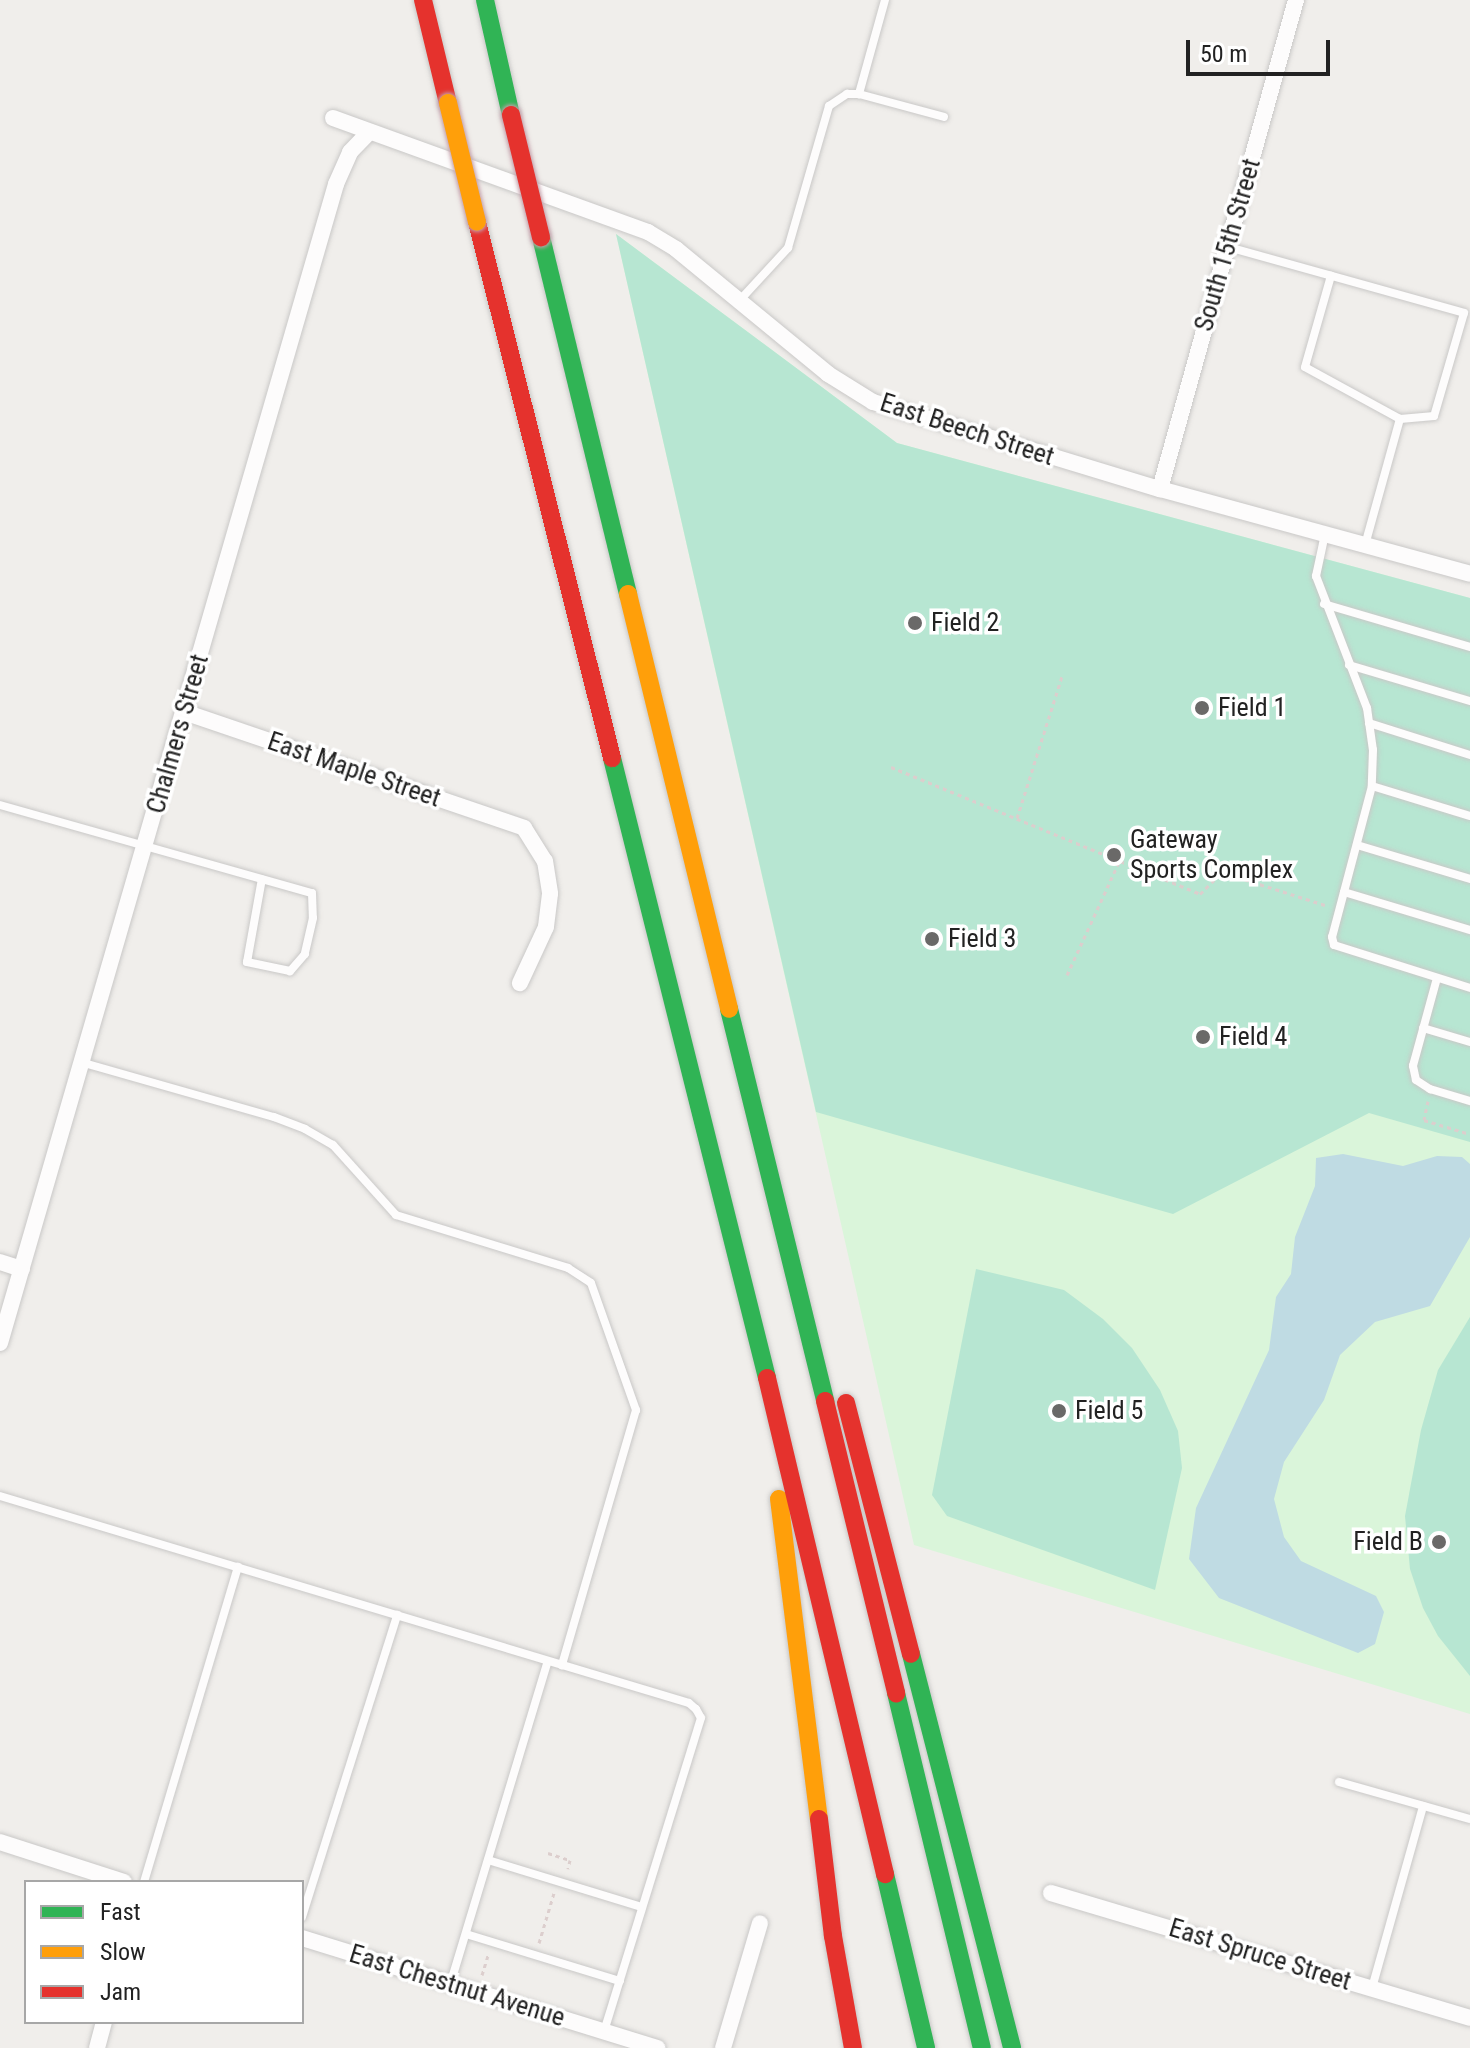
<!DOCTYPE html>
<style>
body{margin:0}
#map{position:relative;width:1470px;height:2048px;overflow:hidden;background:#f0eeeb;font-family:"Roboto Condensed",sans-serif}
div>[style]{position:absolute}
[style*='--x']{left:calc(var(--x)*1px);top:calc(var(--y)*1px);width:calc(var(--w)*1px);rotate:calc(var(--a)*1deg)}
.park>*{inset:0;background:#daf5da}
.pitch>*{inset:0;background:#b7e6d2}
.water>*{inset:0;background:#bfdbe3}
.path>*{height:3px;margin-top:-1.5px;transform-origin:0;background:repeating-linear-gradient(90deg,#dccecd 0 4px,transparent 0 8px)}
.roads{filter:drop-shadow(0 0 2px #c9c8c7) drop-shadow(0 0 2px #c9c8c7)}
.lane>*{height:8px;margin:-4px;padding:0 4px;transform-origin:4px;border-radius:4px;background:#fdfcfc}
.street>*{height:16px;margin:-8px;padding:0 8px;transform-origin:8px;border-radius:8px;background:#fdfcfc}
.fast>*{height:18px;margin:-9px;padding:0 9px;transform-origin:9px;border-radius:9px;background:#30b455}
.slow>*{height:18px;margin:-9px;padding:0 9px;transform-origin:9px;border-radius:9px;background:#ff9f0a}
.jam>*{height:18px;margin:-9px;padding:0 9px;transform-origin:9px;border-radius:9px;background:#e5322d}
.bridges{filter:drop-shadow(0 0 2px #c5a2ac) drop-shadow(0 0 2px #c5a2ac)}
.slow-bridge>*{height:18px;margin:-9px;padding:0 9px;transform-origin:9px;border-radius:9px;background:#ff9f0a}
.jam-bridge>*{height:18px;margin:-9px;padding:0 9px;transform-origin:9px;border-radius:9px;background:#e5322d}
.dots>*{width:22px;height:22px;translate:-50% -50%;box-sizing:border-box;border:4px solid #fff;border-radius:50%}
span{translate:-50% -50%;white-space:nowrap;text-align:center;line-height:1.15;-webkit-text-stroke:7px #fff;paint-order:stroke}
.street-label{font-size:26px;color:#222}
.poi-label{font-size:26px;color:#222}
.left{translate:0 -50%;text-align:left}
.right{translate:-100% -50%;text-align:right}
.legend{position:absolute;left:24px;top:1880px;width:280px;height:144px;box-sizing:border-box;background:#fff;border:2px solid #a7a7a7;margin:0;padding:10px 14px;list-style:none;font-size:24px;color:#222}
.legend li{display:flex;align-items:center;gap:16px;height:40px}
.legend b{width:40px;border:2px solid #a7a7a7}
.scale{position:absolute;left:1186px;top:40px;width:144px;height:36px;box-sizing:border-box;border:4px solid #222;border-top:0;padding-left:10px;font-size:24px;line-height:28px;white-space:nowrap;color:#222;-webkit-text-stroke:6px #fff;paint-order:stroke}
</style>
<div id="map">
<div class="park">
<i style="clip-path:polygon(616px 234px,897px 443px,1470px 598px,1470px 1714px,914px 1545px)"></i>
</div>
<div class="pitch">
<i style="clip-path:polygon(616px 234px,897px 443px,1470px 598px,1470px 1142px,1369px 1113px,1173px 1214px,816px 1112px)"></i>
<i style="clip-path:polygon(976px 1269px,1064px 1290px,1103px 1319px,1132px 1348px,1160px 1390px,1178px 1431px,1182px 1468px,1155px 1590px,947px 1516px,932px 1495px)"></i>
<i style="clip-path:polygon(1470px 1317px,1470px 1676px,1438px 1636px,1423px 1608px,1410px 1569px,1405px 1516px,1421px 1430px,1438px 1370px)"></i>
</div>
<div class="water">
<i style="clip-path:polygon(1343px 1154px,1403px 1166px,1437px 1156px,1462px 1157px,1470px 1164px,1470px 1237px,1430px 1306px,1375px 1322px,1340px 1355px,1324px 1400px,1284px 1462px,1274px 1499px,1284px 1537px,1301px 1561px,1376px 1596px,1384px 1612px,1375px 1644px,1358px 1653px,1219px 1598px,1189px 1559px,1196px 1508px,1269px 1350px,1276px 1297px,1291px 1274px,1295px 1237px,1315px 1186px,1316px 1158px)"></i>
</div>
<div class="path">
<i style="--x:891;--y:767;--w:334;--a:22.3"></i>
<i style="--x:1200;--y:894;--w:31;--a:-45"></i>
<i style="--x:1222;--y:872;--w:108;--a:17.8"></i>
<i style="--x:1017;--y:818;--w:149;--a:-72.4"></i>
<i style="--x:1067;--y:975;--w:124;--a:-65.3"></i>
<i style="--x:1428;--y:1101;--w:19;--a:102"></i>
<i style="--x:1424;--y:1120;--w:48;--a:16.9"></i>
<i style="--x:548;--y:1853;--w:23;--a:18"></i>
<i style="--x:570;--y:1860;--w:9;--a:103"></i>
<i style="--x:539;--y:1943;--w:52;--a:-73.3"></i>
<i style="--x:482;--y:1975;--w:21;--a:-73"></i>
</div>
<div class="roads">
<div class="lane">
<i style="--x:885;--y:0;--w:98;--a:105.5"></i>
<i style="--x:859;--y:94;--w:88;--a:15.1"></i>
<i style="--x:1228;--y:247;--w:245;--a:15.6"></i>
<i style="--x:1464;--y:313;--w:107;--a:106.2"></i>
<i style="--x:1434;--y:416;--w:34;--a:175"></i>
<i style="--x:1400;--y:419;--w:108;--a:-151.3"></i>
<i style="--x:1305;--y:367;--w:95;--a:-74.1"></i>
<i style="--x:740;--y:300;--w:71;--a:-47.3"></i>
<i style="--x:788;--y:248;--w:148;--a:-73.9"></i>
<i style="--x:829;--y:106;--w:22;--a:-34"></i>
<i style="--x:847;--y:94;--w:12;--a:0"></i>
<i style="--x:1325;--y:534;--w:43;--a:102.1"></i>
<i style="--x:1316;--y:576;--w:142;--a:68.9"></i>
<i style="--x:1367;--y:708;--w:42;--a:81.9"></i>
<i style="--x:1373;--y:750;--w:36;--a:92"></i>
<i style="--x:1372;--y:786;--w:156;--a:104.8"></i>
<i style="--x:1332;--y:937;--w:8;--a:76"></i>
<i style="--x:1334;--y:945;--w:143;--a:17.5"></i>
<i style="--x:1365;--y:545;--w:131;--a:-74.5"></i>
<i style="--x:1324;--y:604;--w:152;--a:16.4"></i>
<i style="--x:1349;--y:665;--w:126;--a:16.6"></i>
<i style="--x:1369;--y:723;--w:106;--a:17.6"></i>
<i style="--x:1372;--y:786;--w:102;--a:17"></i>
<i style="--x:0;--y:805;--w:324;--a:15.8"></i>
<i style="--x:312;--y:893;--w:25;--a:88"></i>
<i style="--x:313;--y:918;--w:37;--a:103"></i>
<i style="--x:305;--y:954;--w:23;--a:131"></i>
<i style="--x:290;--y:971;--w:44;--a:-168.2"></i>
<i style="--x:247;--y:962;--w:84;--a:-79.8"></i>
<i style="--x:1357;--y:845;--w:118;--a:16.7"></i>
<i style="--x:1344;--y:892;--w:132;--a:16.8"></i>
<i style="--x:1437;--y:978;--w:91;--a:105.3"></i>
<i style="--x:1413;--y:1066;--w:14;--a:78"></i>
<i style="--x:1416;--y:1080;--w:17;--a:33"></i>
<i style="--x:1430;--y:1089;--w:42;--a:16.7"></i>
<i style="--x:1423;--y:1028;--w:49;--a:16.6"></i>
<i style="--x:84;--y:1063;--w:198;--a:15.9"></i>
<i style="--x:274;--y:1117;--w:33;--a:21"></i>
<i style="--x:305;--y:1129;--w:32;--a:30"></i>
<i style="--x:333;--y:1145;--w:94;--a:48"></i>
<i style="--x:396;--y:1215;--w:180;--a:17.1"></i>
<i style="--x:568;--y:1268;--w:27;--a:33"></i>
<i style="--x:591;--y:1283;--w:135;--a:70.5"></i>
<i style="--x:636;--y:1410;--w:266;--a:106.2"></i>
<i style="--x:0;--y:1496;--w:719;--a:16.72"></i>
<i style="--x:689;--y:1703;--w:9;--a:41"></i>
<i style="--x:696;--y:1709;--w:10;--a:61"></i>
<i style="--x:701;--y:1718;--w:328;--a:107.2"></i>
<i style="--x:1339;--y:1782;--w:136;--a:15.8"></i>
<i style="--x:488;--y:1860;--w:161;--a:17"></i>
<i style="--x:144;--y:1882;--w:329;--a:-73.4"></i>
<i style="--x:302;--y:1917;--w:317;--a:-72.5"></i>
<i style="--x:466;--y:1934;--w:161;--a:17"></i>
<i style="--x:450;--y:1985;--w:338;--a:-73.2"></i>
<i style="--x:1372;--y:1988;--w:189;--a:-74.3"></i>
</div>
<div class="street">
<i style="--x:333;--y:118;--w:335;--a:19.9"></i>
<i style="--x:648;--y:232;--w:33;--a:31"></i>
<i style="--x:676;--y:249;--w:197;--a:39.4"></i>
<i style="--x:828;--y:374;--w:53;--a:31.9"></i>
<i style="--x:873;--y:402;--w:300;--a:16.9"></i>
<i style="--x:1160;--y:489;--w:321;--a:15.3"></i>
<i style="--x:1160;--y:489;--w:508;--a:-74.46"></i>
<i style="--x:184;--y:712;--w:359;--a:18.8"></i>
<i style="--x:524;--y:828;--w:39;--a:58"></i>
<i style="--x:545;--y:861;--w:33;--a:81"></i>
<i style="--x:550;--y:894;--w:33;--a:97"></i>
<i style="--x:546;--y:927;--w:62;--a:114.9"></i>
<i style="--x:0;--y:1262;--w:23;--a:18"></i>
<i style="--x:0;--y:1343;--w:1207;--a:-73.83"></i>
<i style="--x:336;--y:184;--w:35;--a:-66"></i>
<i style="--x:350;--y:152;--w:28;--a:-46"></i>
<i style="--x:0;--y:1842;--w:130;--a:17.9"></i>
<i style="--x:1051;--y:1893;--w:437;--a:16.6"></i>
<i style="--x:302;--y:1938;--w:372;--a:17.2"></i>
<i style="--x:97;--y:2048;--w:27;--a:-75"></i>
<i style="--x:723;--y:2048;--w:130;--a:-73.5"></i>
</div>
<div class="fast">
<i style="--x:485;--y:0;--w:118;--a:77.3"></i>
<i style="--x:541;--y:237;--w:367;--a:76.3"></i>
<i style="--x:612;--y:758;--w:639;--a:75.96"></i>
<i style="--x:729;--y:1009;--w:404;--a:76.2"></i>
<i style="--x:911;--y:1654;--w:407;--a:75.6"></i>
<i style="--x:896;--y:1693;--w:365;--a:76.4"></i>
<i style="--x:885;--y:1874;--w:179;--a:76.7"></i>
</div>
<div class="slow">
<i style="--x:628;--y:594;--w:427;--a:76.3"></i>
<i style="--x:779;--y:1499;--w:322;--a:82.9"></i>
</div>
<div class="jam">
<i style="--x:423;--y:0;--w:106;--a:76.4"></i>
<i style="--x:477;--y:222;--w:553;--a:75.86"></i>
<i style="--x:767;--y:1378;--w:510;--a:76.62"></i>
<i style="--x:825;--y:1401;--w:301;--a:76.3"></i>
<i style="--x:846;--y:1403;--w:259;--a:75.5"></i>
<i style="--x:819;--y:1819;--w:118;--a:83.2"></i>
<i style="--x:833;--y:1936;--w:114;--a:79.9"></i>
</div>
</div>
<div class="bridges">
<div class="slow-bridge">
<i style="--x:448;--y:103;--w:122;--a:76.3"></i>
</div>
<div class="jam-bridge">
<i style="--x:511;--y:115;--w:126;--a:76.2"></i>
</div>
</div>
<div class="dots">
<i style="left:915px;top:623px;background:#6a6968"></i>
<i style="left:1202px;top:708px;background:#6a6968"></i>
<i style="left:1114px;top:855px;background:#6a6968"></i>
<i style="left:932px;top:939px;background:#6a6968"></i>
<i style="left:1203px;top:1037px;background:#6a6968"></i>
<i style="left:1059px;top:1411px;background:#6a6968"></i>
<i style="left:1439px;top:1542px;background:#6a6968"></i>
</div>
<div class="street-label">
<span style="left:1228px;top:245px;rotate:-74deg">South 15th Street</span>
<span style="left:967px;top:430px;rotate:18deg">East Beech Street</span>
<span style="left:178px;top:734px;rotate:-74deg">Chalmers Street</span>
<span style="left:354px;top:770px;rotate:19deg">East Maple Street</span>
<span style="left:1260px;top:1955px;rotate:17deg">East Spruce Street</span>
<span style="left:457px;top:1986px;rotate:17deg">East Chestnut Avenue</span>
</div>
<div class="poi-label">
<span class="left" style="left:931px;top:623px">Field 2</span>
<span class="left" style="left:1218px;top:708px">Field 1</span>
<span class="left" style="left:1130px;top:855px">Gateway<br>Sports Complex</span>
<span class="left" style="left:948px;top:939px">Field 3</span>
<span class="left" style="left:1219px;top:1037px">Field 4</span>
<span class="left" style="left:1075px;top:1411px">Field 5</span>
<span class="right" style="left:1423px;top:1542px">Field B</span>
</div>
<ul class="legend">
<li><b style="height:10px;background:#30b455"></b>Fast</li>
<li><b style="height:10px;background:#ff9f0a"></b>Slow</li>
<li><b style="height:10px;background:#e5322d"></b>Jam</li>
</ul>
<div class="scale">50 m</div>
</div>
